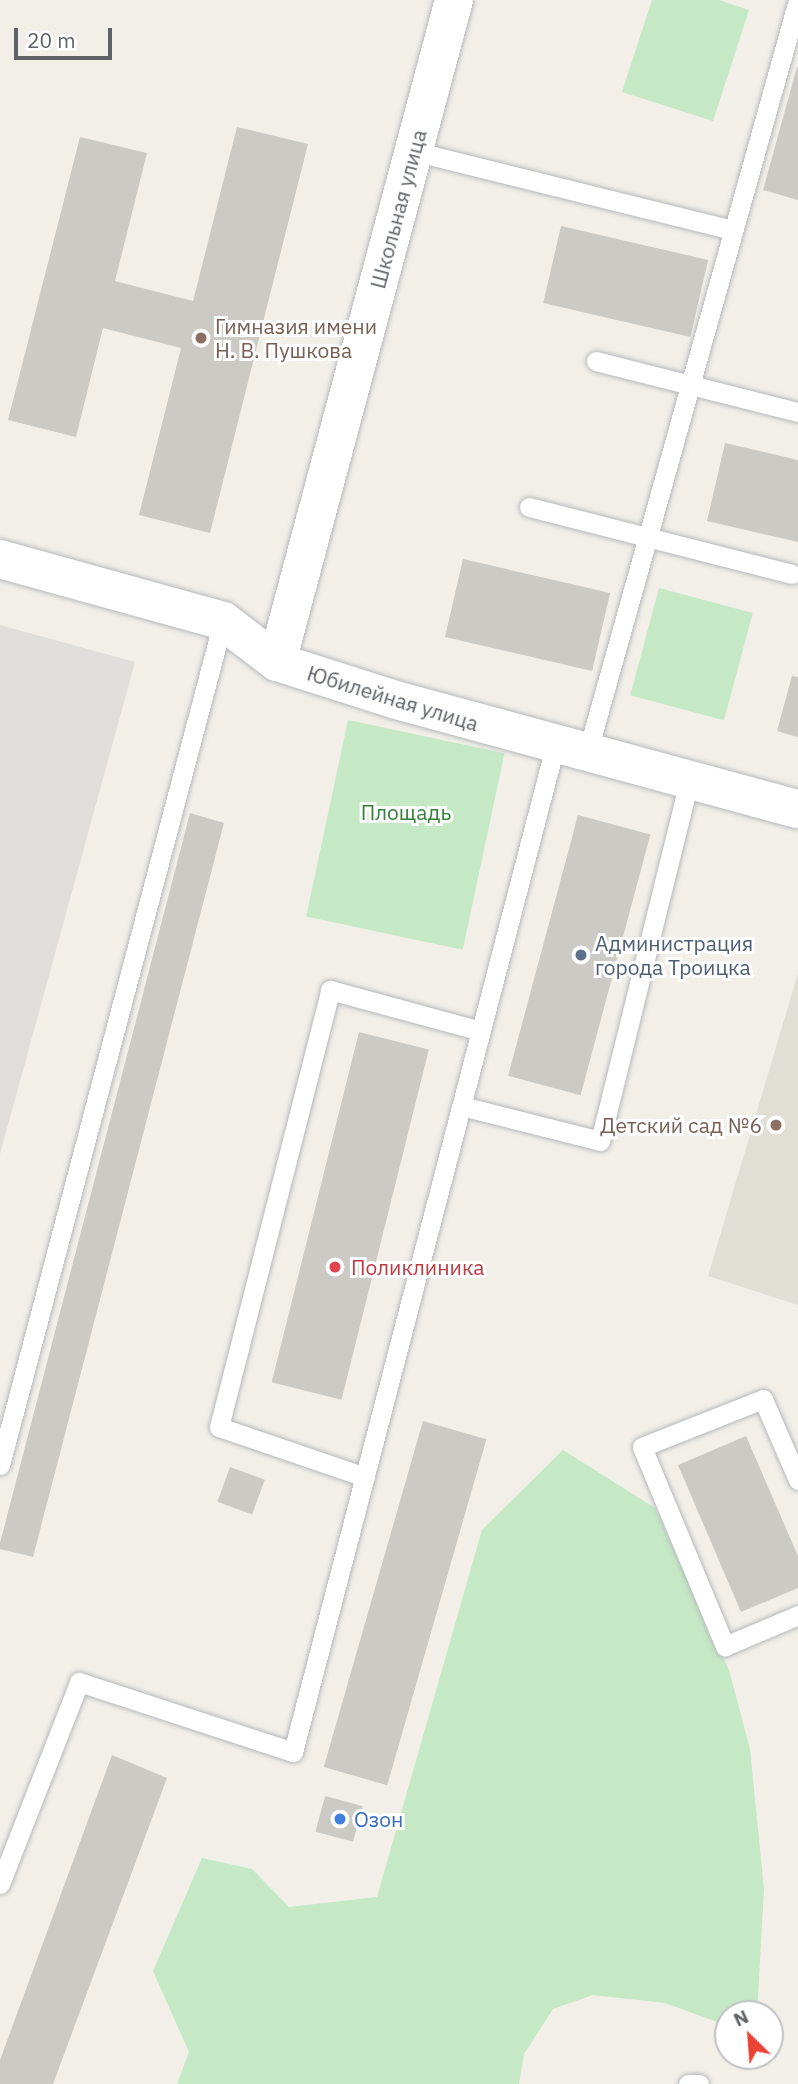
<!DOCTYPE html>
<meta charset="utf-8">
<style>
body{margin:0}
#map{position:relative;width:798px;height:2084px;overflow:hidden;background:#f1efe8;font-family:"IBM Plex Sans",sans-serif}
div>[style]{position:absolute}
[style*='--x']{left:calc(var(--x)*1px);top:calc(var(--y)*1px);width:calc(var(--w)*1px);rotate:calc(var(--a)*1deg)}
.industrial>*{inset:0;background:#e0deda}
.education>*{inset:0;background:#e1ded6}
.green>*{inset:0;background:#c5e8c5;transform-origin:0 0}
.building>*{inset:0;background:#cccac5;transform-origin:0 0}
.roads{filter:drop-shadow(0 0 2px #b5b8bc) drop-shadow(0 0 2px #b5b8bc)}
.lane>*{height:19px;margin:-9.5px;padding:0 9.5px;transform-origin:9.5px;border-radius:9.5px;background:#fff}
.street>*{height:38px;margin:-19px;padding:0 19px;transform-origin:19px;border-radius:19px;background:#fff}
.dots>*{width:19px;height:19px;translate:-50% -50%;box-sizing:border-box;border:4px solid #fff;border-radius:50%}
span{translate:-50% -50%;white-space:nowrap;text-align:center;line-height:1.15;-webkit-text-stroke:6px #fff;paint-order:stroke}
.street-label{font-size:21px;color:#5f6368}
.education-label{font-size:21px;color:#785e54}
.left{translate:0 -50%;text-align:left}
.right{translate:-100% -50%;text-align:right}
.park-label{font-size:21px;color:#348238}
.service-label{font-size:21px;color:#4e5e75}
.health-label{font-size:21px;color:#be3a42}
.shop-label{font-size:21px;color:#366cbe}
.north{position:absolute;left:714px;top:2000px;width:70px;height:70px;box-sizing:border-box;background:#fff;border:2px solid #bfc1c3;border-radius:50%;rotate:335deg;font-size:19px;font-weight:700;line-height:28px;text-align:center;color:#5f6368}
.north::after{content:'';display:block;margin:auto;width:24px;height:32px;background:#ea4335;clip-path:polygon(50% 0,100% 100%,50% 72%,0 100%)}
.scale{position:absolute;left:14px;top:28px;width:98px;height:32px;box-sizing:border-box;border:4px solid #5f6368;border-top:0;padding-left:9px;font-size:21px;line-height:24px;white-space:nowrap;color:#5f6368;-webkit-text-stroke:5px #fff;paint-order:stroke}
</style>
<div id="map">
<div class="industrial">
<i style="clip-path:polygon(0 625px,135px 662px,0 1154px)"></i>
</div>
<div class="education">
<i style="clip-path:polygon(798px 973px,798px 1305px,708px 1276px)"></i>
</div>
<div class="green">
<i style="clip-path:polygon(652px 0,719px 0,749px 10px,713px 121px,622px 92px)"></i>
<i style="left:659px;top:588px;width:97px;height:111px;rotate:15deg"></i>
<i style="left:348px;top:720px;width:160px;height:201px;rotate:12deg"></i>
<i style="clip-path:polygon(563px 1450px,655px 1508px,729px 1670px,750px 1749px,764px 1889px,757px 2014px,728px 2014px,728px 2026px,665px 2003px,593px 1995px,553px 2009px,524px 2054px,519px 2084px,177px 2084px,189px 2052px,153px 1971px,202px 1858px,252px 1869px,289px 1907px,377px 1897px,482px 1530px)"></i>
</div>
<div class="building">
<i style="clip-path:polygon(797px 67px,798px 67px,798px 200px,763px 190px)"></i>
<i style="clip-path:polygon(237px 127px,308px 144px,210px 533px,139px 515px,181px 348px,103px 328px,76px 437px,8px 420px,80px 137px,147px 153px,115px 281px,193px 301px)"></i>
<i style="left:561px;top:226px;width:151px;height:79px;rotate:13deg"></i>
<i style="clip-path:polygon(725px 443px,798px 460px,798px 542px,707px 521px)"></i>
<i style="left:463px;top:559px;width:151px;height:80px;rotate:13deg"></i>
<i style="clip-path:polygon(792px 676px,798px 677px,798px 737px,777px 731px)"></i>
<i style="clip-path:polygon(190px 813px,224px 823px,33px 1557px,0 1549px,0 1543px)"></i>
<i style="left:578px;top:815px;width:75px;height:270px;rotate:15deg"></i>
<i style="left:359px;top:1032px;width:72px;height:361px;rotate:14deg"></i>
<i style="left:423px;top:1421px;width:66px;height:360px;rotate:16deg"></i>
<i style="clip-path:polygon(746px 1436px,798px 1556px,798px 1588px,741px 1612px,678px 1465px)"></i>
<i style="left:230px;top:1467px;width:37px;height:37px;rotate:20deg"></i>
<i style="clip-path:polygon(112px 1755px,167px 1778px,53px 2084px,0 2084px,0 2060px)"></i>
<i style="left:325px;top:1796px;width:39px;height:37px;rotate:15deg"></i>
</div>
<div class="roads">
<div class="lane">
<i style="--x:413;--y:151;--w:329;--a:13.9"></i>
<i style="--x:596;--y:361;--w:208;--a:14.2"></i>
<i style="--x:529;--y:507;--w:271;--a:14.3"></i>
<i style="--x:587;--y:754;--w:783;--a:-74.37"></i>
<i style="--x:462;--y:1106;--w:142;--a:14.2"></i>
<i style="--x:600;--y:1141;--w:371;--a:-76.1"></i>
<i style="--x:0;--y:1465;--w:873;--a:-75.2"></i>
<i style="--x:365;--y:1477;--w:154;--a:-161.1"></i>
<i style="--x:219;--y:1427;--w:451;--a:-75.7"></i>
<i style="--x:330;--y:990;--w:156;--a:15.2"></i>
<i style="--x:798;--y:1480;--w:88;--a:-113.4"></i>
<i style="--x:763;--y:1399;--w:130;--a:158.4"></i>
<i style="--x:642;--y:1447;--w:216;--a:67.4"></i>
<i style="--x:725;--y:1646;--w:79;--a:-23"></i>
<i style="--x:0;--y:1884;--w:217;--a:-68.6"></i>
<i style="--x:79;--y:1682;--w:225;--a:18.1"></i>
<i style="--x:293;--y:1752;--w:1040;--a:-75.4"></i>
<i style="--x:688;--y:2084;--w:11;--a:0"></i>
</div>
<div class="street">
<i style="--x:0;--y:559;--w:231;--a:15.5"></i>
<i style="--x:223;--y:621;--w:68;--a:37.2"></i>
<i style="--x:277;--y:662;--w:125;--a:17.7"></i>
<i style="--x:396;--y:700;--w:417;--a:15.2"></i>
<i style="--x:277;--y:662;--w:685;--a:-75.03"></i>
</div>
</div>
<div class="dots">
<i style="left:201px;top:338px;background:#8d6e63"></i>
<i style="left:581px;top:955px;background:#5c6f8a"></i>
<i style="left:776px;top:1125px;background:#8d6e63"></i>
<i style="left:335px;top:1267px;background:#e0444e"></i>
<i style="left:340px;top:1819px;background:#3f7fe0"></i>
</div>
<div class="street-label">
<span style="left:398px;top:209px;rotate:-75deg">Школьная улица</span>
<span style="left:393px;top:698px;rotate:17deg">Юбилейная улица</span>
</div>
<div class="education-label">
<span class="left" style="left:215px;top:338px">Гимназия имени<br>Н. В. Пушкова</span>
<span class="right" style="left:762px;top:1125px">Детский сад №6</span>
</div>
<div class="park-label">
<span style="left:406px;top:812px">Площадь</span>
</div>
<div class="service-label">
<span class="left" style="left:595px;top:955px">Администрация<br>города Троицка</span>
</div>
<div class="health-label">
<span class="left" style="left:351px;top:1267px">Поликлиника</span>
</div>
<div class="shop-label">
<span class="left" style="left:354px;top:1819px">Озон</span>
</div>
<div class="north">N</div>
<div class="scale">20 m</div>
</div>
